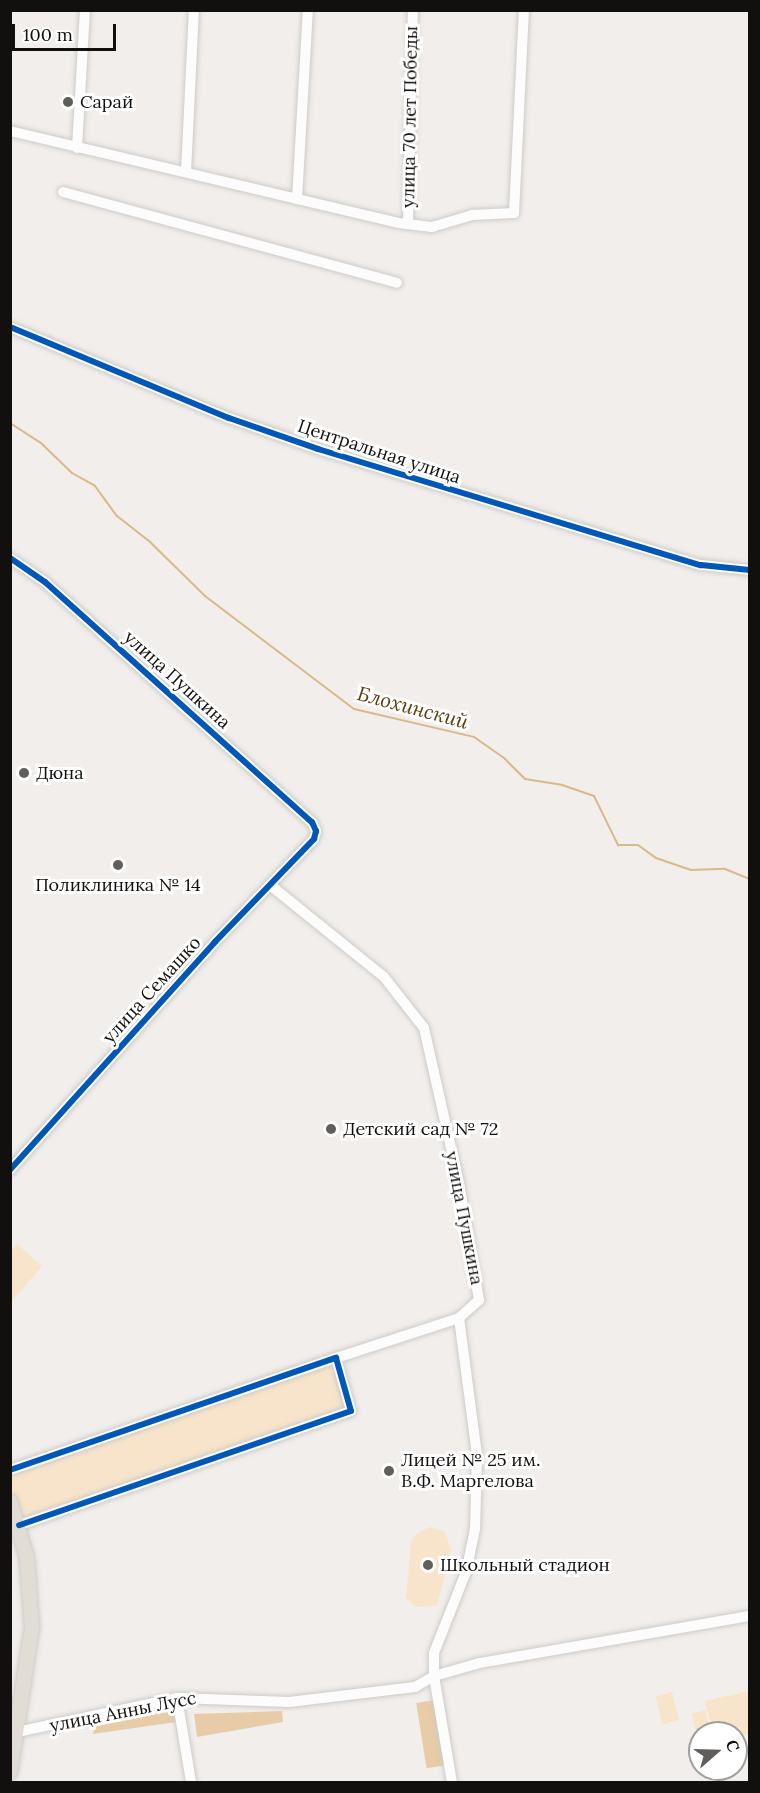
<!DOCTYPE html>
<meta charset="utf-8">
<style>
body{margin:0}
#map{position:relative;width:760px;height:1793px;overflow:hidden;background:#f1eeeb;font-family:Lora,serif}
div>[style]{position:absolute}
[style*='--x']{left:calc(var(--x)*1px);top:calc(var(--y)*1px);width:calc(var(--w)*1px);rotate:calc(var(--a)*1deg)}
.green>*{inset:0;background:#f7e4ca;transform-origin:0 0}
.forest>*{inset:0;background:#e7cca7;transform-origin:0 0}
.stream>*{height:2px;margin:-1px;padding:0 1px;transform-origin:1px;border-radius:1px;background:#d9b989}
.roads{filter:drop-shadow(0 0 2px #cdcbc8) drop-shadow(0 0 2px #cdcbc8)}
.minor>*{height:10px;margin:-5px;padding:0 5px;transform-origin:5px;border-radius:5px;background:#fdfcfc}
.major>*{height:14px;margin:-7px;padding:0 7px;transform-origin:7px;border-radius:7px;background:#e2ddd4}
.cycleway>*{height:6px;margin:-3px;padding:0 3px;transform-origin:3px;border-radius:3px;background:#0057b8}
.dots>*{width:16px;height:16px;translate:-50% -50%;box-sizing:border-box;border:3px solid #fff;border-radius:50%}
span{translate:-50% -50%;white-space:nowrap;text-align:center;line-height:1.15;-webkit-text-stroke:6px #fff;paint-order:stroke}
.poi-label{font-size:18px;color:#12100e}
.left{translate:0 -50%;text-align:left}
.street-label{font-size:18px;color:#12100e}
.water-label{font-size:20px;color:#5d3e07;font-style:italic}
.frame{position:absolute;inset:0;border:12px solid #12100e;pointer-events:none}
.north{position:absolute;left:688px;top:1721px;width:60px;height:60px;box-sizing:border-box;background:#fff;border:2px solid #a09f9f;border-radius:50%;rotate:70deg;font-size:16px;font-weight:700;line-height:24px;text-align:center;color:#12100e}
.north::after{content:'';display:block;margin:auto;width:21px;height:27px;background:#605e5b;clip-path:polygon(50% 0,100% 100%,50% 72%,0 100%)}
.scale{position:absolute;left:12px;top:24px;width:104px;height:27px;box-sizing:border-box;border:3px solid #12100e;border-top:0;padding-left:8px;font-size:18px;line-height:21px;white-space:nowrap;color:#12100e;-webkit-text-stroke:4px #fff;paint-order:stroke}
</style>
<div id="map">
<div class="green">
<i style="clip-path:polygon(17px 1244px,42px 1266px,11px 1302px,11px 1251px)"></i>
<i style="clip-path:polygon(329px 1364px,334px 1366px,346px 1406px,342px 1411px,22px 1518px,11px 1484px,12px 1474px)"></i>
<i style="clip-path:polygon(430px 1527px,445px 1532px,451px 1550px,437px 1606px,416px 1607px,406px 1598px,411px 1542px,417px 1533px)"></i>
<i style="clip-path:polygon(749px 1691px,749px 1734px,736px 1738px,736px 1733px,713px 1733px,705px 1701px)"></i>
<i style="left:672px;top:1692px;width:29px;height:17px;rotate:76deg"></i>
<i style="left:705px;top:1710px;width:24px;height:14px;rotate:75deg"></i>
</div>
<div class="forest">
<i style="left:435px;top:1700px;width:66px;height:19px;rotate:81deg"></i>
<i style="clip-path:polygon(182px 1708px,183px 1721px,93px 1734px,96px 1724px)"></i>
<i style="clip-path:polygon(282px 1711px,283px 1722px,197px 1737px,194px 1714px)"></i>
</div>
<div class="stream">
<i style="--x:10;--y:423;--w:38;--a:33"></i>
<i style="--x:42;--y:444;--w:42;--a:44"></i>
<i style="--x:72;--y:473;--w:26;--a:29"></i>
<i style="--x:95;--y:486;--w:37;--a:54"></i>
<i style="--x:117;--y:516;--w:39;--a:38"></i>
<i style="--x:148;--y:540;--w:80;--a:44.5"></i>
<i style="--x:205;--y:596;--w:187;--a:37.2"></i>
<i style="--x:354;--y:709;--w:123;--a:13.1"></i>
<i style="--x:474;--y:737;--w:38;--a:35"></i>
<i style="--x:505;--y:759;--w:28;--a:45"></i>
<i style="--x:525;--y:779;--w:37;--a:9"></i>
<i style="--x:562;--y:785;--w:34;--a:19"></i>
<i style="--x:594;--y:796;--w:55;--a:63.9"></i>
<i style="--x:618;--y:845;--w:20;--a:0"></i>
<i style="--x:638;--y:845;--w:22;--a:36"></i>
<i style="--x:656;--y:858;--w:37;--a:19"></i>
<i style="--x:691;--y:870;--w:34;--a:-2"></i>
<i style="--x:725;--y:869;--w:27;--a:22"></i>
</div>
<div class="roads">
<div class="minor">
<i style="--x:10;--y:131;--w:400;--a:13.3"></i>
<i style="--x:399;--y:223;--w:33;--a:7"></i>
<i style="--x:432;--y:227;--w:42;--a:-16.7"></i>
<i style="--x:472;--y:215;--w:42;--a:-2.7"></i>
<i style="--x:514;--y:213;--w:203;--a:-87.2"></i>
<i style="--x:77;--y:148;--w:138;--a:-86.7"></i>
<i style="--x:186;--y:172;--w:162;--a:-87.2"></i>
<i style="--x:63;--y:192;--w:346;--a:15.2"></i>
<i style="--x:297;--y:199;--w:189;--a:-86.7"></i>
<i style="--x:408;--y:224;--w:214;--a:-88.7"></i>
<i style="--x:10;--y:327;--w:237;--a:22.6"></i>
<i style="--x:229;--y:418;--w:94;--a:19.2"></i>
<i style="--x:318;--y:449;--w:400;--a:16.9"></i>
<i style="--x:701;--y:565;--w:49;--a:5.8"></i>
<i style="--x:10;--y:558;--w:42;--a:34.4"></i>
<i style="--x:45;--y:582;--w:359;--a:42"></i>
<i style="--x:312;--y:822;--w:10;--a:66"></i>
<i style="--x:316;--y:831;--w:8;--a:104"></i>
<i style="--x:314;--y:839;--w:143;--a:133.9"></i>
<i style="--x:215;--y:942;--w:307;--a:132"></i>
<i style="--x:270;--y:885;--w:146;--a:38.9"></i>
<i style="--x:384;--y:977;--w:65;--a:51.9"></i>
<i style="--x:424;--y:1028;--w:159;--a:77.3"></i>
<i style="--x:459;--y:1183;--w:119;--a:80.3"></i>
<i style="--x:479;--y:1300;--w:27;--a:138"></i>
<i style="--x:459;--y:1318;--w:129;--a:162"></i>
<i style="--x:459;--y:1318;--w:138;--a:82.5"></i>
<i style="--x:477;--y:1455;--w:74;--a:91.5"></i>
<i style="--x:475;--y:1529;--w:44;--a:101.8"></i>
<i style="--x:466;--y:1572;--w:87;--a:111.6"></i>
<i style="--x:434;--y:1653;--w:23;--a:90"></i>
<i style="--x:434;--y:1676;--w:48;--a:-15.8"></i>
<i style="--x:480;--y:1663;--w:274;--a:-9.9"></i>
<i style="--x:10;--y:1470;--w:345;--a:-19"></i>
<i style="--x:336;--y:1358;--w:55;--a:74.2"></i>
<i style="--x:351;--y:1411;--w:351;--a:161"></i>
<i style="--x:177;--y:1698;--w:85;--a:80.5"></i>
<i style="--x:17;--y:1732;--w:164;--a:-12"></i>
<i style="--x:177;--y:1698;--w:112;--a:2"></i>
<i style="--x:289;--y:1702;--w:127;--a:-6.8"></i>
<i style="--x:415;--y:1687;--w:22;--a:-30"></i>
<i style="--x:434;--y:1676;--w:108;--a:80.4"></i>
</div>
<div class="major">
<i style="--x:10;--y:1501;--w:59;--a:73.4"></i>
<i style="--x:27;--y:1558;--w:69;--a:85.9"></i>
<i style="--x:32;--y:1627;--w:147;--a:98.6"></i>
</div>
</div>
<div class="cycleway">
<i style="--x:10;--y:327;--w:237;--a:22.6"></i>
<i style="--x:229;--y:418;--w:94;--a:19.2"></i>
<i style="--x:318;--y:449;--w:400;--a:16.9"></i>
<i style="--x:701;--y:565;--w:49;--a:5.8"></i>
<i style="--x:10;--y:558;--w:42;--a:34.4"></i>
<i style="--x:45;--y:582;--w:359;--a:42"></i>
<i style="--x:312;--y:822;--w:10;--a:66"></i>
<i style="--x:316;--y:831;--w:8;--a:104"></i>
<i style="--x:314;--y:839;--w:143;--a:133.9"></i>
<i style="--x:215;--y:942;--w:307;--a:132"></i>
<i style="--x:10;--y:1470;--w:345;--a:-19"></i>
<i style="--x:336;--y:1358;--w:55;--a:74.2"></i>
<i style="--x:351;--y:1411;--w:351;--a:161"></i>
</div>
<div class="dots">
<i style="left:68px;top:102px;background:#605e5b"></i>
<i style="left:24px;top:773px;background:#605e5b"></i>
<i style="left:118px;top:865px;background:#605e5b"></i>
<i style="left:331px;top:1129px;background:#605e5b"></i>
<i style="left:389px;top:1471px;background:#605e5b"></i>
<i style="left:428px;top:1565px;background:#605e5b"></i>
</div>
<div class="poi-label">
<span class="left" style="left:80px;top:102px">Сарай</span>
<span class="left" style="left:36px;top:773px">Дюна</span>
<span style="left:118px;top:885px">Поликлиника № 14</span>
<span class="left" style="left:343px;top:1129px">Детский сад № 72</span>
<span class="left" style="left:401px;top:1471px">Лицей № 25 им.<br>В.Ф. Маргелова</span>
<span class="left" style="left:440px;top:1565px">Школьный стадион</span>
</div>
<div class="street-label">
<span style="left:410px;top:117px;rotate:-89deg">улица 70 лет Победы</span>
<span style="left:379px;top:452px;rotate:18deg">Центральная улица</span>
<span style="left:177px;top:680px;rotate:42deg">улица Пушкина</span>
<span style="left:152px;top:990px;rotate:-48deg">улица Семашко</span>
<span style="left:464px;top:1218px;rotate:79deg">улица Пушкина</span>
<span style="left:123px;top:1712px;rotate:-11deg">улица Анны Лусс</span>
</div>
<div class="water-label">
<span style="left:413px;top:707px;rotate:15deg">Блохинский</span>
</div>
<div class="frame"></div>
<div class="north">С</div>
<div class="scale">100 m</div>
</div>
